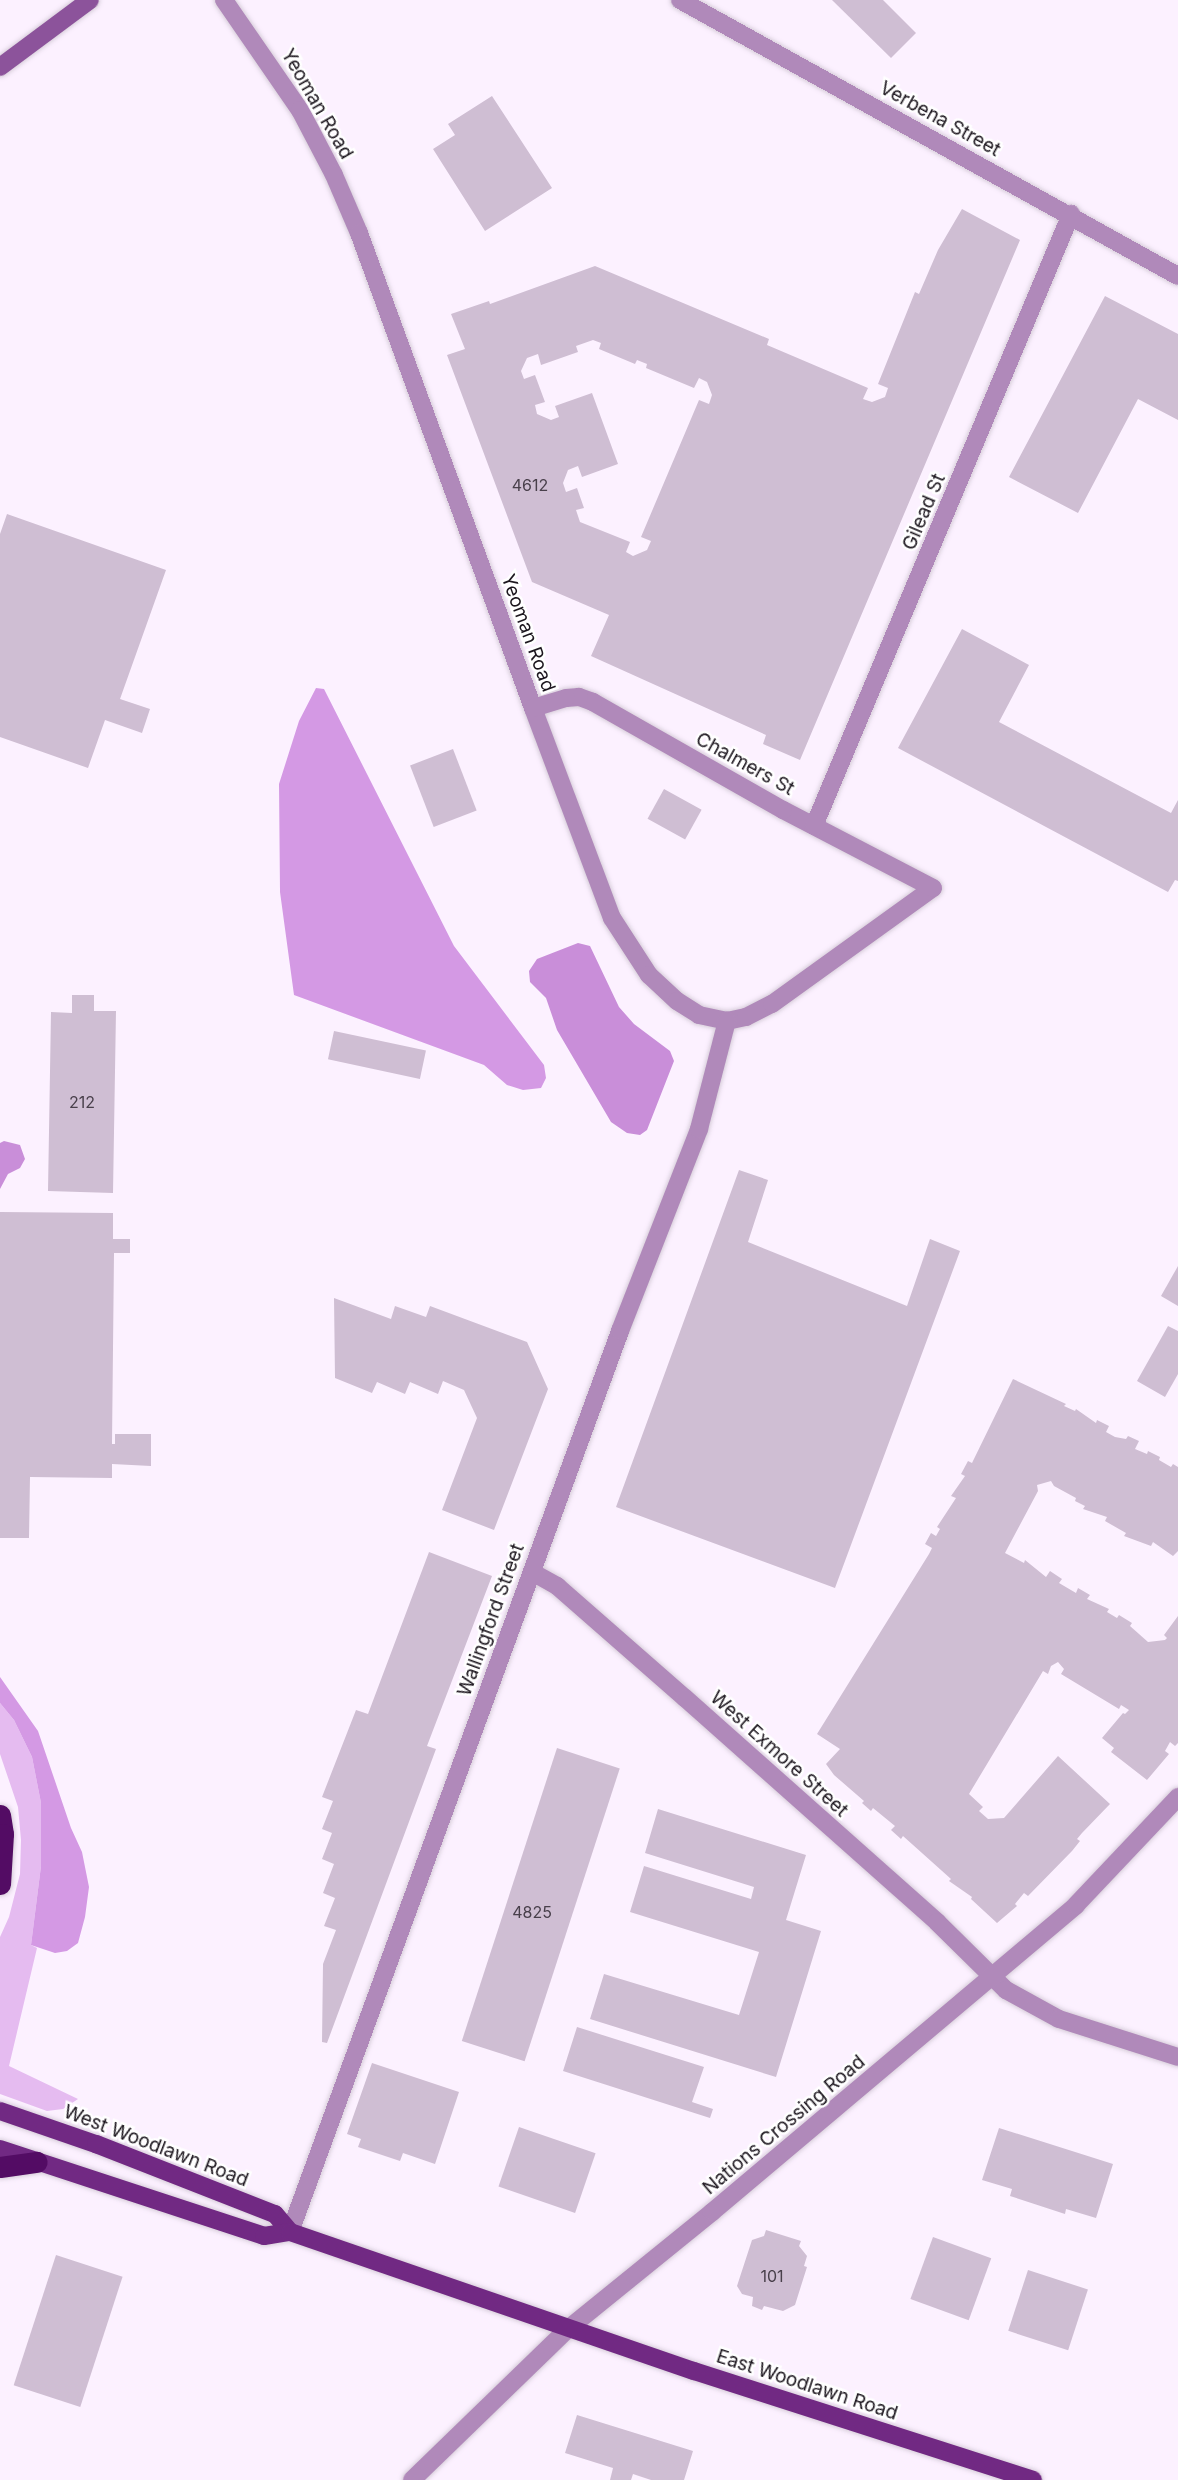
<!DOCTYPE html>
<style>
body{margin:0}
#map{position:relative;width:1178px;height:2480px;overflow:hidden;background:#fcf1ff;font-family:Inter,sans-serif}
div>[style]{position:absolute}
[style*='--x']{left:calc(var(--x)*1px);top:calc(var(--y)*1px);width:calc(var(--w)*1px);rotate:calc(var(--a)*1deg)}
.green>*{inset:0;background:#e5bbf0}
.forest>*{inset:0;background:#d499e4}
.water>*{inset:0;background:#c98ed9}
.building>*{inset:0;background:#cfbed3;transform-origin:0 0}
.roads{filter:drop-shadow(0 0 2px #d8cedb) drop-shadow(0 0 2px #d8cedb)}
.street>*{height:18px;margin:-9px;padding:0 9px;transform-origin:9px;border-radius:9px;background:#b089ba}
.secondary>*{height:18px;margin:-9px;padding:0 9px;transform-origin:9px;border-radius:9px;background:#8c539b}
.primary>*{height:18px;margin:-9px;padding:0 9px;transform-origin:9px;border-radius:9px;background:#712983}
.highway>*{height:21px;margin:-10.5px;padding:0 10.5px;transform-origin:10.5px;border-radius:10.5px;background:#530c64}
span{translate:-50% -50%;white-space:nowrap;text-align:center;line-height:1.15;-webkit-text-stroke:5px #fff;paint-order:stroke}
.number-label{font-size:16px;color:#49404b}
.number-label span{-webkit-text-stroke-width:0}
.street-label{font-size:19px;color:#1c161e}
</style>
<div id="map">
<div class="green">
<i style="clip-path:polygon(0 1703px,14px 1720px,32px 1757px,41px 1803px,41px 1866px,31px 1945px,37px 1948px,9px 2066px,78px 2099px,63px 2109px,47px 2111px,0 2094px,0 1937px,9px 1917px,20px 1874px,21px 1840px,18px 1807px,0 1754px)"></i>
</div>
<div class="forest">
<i style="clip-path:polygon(316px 688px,324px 689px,454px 946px,544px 1065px,546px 1078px,541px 1088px,523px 1090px,507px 1085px,484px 1065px,294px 995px,280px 892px,279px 784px,299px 721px)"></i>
<i style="clip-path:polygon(0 1677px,38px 1731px,71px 1828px,82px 1852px,89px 1887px,85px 1917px,78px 1943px,67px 1951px,55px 1953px,31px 1945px,41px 1866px,41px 1803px,32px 1757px,14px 1720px,0 1703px)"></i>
</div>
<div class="water">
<i style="clip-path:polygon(578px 943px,590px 946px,619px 1007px,634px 1024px,670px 1051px,674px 1061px,647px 1130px,640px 1135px,627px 1133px,611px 1122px,557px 1030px,546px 998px,530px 982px,529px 971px,537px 959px)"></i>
<i style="clip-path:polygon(4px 1141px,20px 1145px,25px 1159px,20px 1168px,8px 1174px,0 1189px,0 1143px)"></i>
</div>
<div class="building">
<i style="clip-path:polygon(832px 0,883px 0,916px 33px,891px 58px)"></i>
<i style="clip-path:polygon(492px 96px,552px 188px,485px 231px,433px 149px,455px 135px,448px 124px)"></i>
<i style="clip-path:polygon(evenodd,962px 209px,1020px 240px,800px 760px,763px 744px,766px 735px,591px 656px,609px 615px,532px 582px,447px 355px,465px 349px,451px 314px,489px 301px,490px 304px,595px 266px,769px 339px,767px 345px,868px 388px,863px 399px,872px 402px,885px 397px,888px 388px,878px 384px,915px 292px,919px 294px,938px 250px,962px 209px,593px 340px,601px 343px,599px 349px,635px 364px,637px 360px,647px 364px,646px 368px,694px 388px,699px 378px,707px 382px,712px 395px,709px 404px,699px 400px,641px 537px,651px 541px,647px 550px,633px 556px,626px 552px,630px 542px,580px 522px,576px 510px,584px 508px,577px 488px,566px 492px,563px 483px,568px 470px,578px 466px,582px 477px,618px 464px,592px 393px,555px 406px,559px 417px,551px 420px,537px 414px,535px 405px,545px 402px,535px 375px,524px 379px,521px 371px,527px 358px,538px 354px,541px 365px,578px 352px,576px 346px,593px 340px)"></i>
<i style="clip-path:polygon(1105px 296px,1178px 334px,1178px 420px,1138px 399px,1078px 513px,1009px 477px)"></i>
<i style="clip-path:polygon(7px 514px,166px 570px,120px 699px,150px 709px,142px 733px,105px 720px,88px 768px,0 737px,0 534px)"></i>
<i style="clip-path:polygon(962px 629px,1029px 665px,999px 722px,1171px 813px,1178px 800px,1178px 881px,1175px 880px,1168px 892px,898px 748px)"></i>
<i style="left:453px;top:749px;width:66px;height:46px;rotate:69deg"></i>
<i style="left:664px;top:789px;width:43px;height:34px;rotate:29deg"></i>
<i style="clip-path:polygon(72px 995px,94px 995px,94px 1011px,116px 1011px,113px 1193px,48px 1191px,51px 1012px,72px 1013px)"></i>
<i style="left:334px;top:1031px;width:94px;height:29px;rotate:12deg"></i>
<i style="clip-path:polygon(739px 1170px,768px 1180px,748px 1242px,907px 1306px,930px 1239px,960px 1251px,835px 1588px,616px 1507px)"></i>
<i style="clip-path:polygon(0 1212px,113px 1213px,113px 1239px,130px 1239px,130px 1253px,114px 1253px,112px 1444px,115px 1444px,115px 1434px,151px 1434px,151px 1466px,112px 1464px,112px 1478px,30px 1477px,29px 1538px,0 1538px)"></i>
<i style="clip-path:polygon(1178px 1266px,1178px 1306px,1161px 1296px)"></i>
<i style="clip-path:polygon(334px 1298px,391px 1319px,395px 1306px,426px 1317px,430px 1306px,527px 1342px,548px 1389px,494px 1530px,442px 1510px,477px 1418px,464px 1390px,443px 1381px,438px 1394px,410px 1382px,405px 1394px,377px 1382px,372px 1393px,335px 1378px)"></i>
<i style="clip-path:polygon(1168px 1326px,1178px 1331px,1178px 1374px,1165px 1397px,1137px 1381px)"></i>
<i style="clip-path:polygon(1013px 1379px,1066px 1404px,1064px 1406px,1075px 1411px,1076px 1409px,1096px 1423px,1097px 1420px,1109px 1426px,1106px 1432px,1115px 1437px,1126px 1439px,1128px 1436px,1139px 1441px,1135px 1449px,1147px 1454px,1148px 1451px,1160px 1457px,1159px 1460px,1171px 1467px,1173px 1464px,1178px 1467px,1178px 1551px,1173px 1556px,1153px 1542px,1151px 1546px,1124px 1536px,1126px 1533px,1105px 1521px,1107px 1517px,1083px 1509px,1085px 1506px,1075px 1501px,1076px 1498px,1054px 1486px,1051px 1481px,1037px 1485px,1038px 1491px,1005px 1553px,1024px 1563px,1025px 1560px,1046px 1577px,1050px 1571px,1062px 1579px,1059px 1583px,1076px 1593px,1078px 1588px,1090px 1595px,1087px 1599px,1109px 1609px,1107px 1612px,1117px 1618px,1119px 1615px,1132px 1623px,1130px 1626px,1148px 1642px,1165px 1640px,1167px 1638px,1164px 1635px,1178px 1616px,1178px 1743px,1175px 1746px,1170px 1742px,1165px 1751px,1169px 1754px,1147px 1780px,1111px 1752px,1114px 1748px,1102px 1738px,1123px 1713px,1125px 1714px,1129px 1710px,1121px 1705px,1119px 1709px,1061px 1674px,1064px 1669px,1058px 1662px,1051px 1666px,1048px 1674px,1043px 1671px,969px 1794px,983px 1807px,979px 1811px,988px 1819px,1004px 1818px,1058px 1756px,1110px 1804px,1082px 1833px,1077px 1839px,1080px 1841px,1072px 1851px,1028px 1896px,1024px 1893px,1015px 1904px,1017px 1906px,997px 1923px,971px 1899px,972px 1897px,949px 1881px,951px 1879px,903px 1836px,901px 1839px,891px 1830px,895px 1826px,873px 1808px,871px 1811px,862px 1803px,864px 1801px,834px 1775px,826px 1764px,840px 1749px,817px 1734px,929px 1554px,932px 1548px,925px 1544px,931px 1533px,936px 1536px,940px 1529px,937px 1527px,956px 1498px,951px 1496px,965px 1476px,961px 1474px,968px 1461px,972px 1463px)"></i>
<i style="clip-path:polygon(429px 1552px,492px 1576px,427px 1746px,436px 1749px,327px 2043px,322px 2042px,323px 1964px,336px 1930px,324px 1926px,335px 1898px,323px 1893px,334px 1864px,322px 1859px,332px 1833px,322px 1829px,333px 1801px,322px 1797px,356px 1710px,368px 1714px)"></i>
<i style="left:557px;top:1748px;width:66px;height:308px;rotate:18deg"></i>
<i style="clip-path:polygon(658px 1809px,806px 1855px,786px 1920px,821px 1931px,776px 2077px,590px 2019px,604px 1974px,739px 2015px,759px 1952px,630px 1912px,644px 1866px,751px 1899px,754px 1887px,645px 1853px)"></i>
<i style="clip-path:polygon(577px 2027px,704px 2067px,692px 2102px,713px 2109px,710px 2118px,563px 2071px)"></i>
<i style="clip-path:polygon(372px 2063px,459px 2092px,435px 2164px,403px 2153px,400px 2161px,358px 2147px,361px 2139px,347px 2134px)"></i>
<i style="left:519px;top:2127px;width:81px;height:63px;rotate:19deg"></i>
<i style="clip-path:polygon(999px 2128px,1113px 2164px,1096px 2218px,1066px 2209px,1065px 2214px,1010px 2196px,1012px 2189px,982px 2180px)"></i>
<i style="clip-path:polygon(766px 2230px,801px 2241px,799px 2246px,807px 2256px,804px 2266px,807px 2267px,795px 2305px,783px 2311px,764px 2306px,762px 2310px,752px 2306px,753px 2297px,742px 2294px,737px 2286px,752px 2240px,764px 2236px)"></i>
<i style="left:933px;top:2237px;width:62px;height:66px;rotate:20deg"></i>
<i style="left:56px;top:2255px;width:70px;height:137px;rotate:18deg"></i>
<i style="left:1028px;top:2270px;width:63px;height:64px;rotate:18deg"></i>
<i style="clip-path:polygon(577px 2415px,693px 2451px,684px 2480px,651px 2480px,633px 2474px,631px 2480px,610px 2480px,613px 2468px,565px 2453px)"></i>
</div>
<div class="roads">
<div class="street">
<i style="--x:224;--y:0;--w:134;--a:55.4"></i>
<i style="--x:300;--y:110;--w:73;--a:62.4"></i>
<i style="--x:334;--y:175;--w:63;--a:66.7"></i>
<i style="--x:359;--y:233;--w:506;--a:69.88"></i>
<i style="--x:533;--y:708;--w:224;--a:69.4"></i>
<i style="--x:612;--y:918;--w:68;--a:57"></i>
<i style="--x:649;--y:975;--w:38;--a:43"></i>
<i style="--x:677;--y:1001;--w:26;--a:32"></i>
<i style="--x:699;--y:1015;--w:29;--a:12"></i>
<i style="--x:727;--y:1021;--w:19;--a:-12"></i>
<i style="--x:746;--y:1017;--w:29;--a:-27"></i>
<i style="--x:772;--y:1004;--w:198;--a:-35.8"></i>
<i style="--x:933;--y:888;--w:169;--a:-152.5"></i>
<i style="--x:783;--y:810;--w:219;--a:-150.4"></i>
<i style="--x:593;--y:702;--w:15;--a:-160"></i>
<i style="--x:579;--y:697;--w:13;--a:176"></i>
<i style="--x:566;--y:698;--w:34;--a:163"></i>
<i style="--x:680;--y:0;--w:569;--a:29"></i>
<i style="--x:814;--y:826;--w:664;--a:-67.22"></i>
<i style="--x:532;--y:1572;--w:29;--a:29"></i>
<i style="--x:557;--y:1586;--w:170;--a:41.2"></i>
<i style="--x:685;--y:1698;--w:337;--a:41.6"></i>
<i style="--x:937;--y:1922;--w:97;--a:44.6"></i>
<i style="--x:1006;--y:1990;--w:60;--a:28.7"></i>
<i style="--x:1059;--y:2019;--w:125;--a:17.7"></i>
<i style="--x:290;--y:2232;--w:960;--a:-69.88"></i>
<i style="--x:620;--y:1331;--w:217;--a:-68.6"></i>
<i style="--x:699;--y:1129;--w:112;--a:-75.5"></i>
<i style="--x:412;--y:2480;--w:219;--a:-44.1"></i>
<i style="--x:569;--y:2328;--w:184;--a:-39"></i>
<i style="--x:712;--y:2212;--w:476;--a:-40.1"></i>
<i style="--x:1076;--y:1905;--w:149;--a:-46.6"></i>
</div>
<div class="secondary">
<i style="--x:0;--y:67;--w:112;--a:-36.7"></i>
</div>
<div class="primary">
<i style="--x:0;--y:2111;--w:102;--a:19"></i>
<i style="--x:96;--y:2144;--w:192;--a:21.4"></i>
<i style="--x:275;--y:2214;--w:23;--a:50"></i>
<i style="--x:0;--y:2149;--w:278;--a:18.2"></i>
<i style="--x:264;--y:2236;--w:26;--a:-9"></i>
<i style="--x:290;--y:2232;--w:427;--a:19"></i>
<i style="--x:694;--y:2371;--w:356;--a:17.8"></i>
</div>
<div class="highway">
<i style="--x:0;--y:1815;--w:19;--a:81"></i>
<i style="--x:3;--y:1834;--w:50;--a:93.4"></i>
<i style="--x:0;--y:2167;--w:37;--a:-8"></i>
</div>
</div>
<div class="number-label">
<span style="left:530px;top:485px">4612</span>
<span style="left:82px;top:1102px">212</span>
<span style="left:532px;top:1912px">4825</span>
<span style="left:772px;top:2276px">101</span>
</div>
<div class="street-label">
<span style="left:317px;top:104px;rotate:60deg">Yeoman Road</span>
<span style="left:940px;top:119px;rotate:29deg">Verbena Street</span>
<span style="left:924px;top:512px;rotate:-67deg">Gilead St</span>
<span style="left:528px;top:633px;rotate:70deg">Yeoman Road</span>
<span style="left:745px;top:764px;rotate:29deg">Chalmers St</span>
<span style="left:491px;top:1620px;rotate:-70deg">Wallingford Street</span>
<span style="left:779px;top:1754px;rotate:42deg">West Exmore Street</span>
<span style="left:784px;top:2125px;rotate:-40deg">Nations Crossing Road</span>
<span style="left:156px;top:2146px;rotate:21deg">West Woodlawn Road</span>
<span style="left:807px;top:2385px;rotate:18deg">East Woodlawn Road</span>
</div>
</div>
